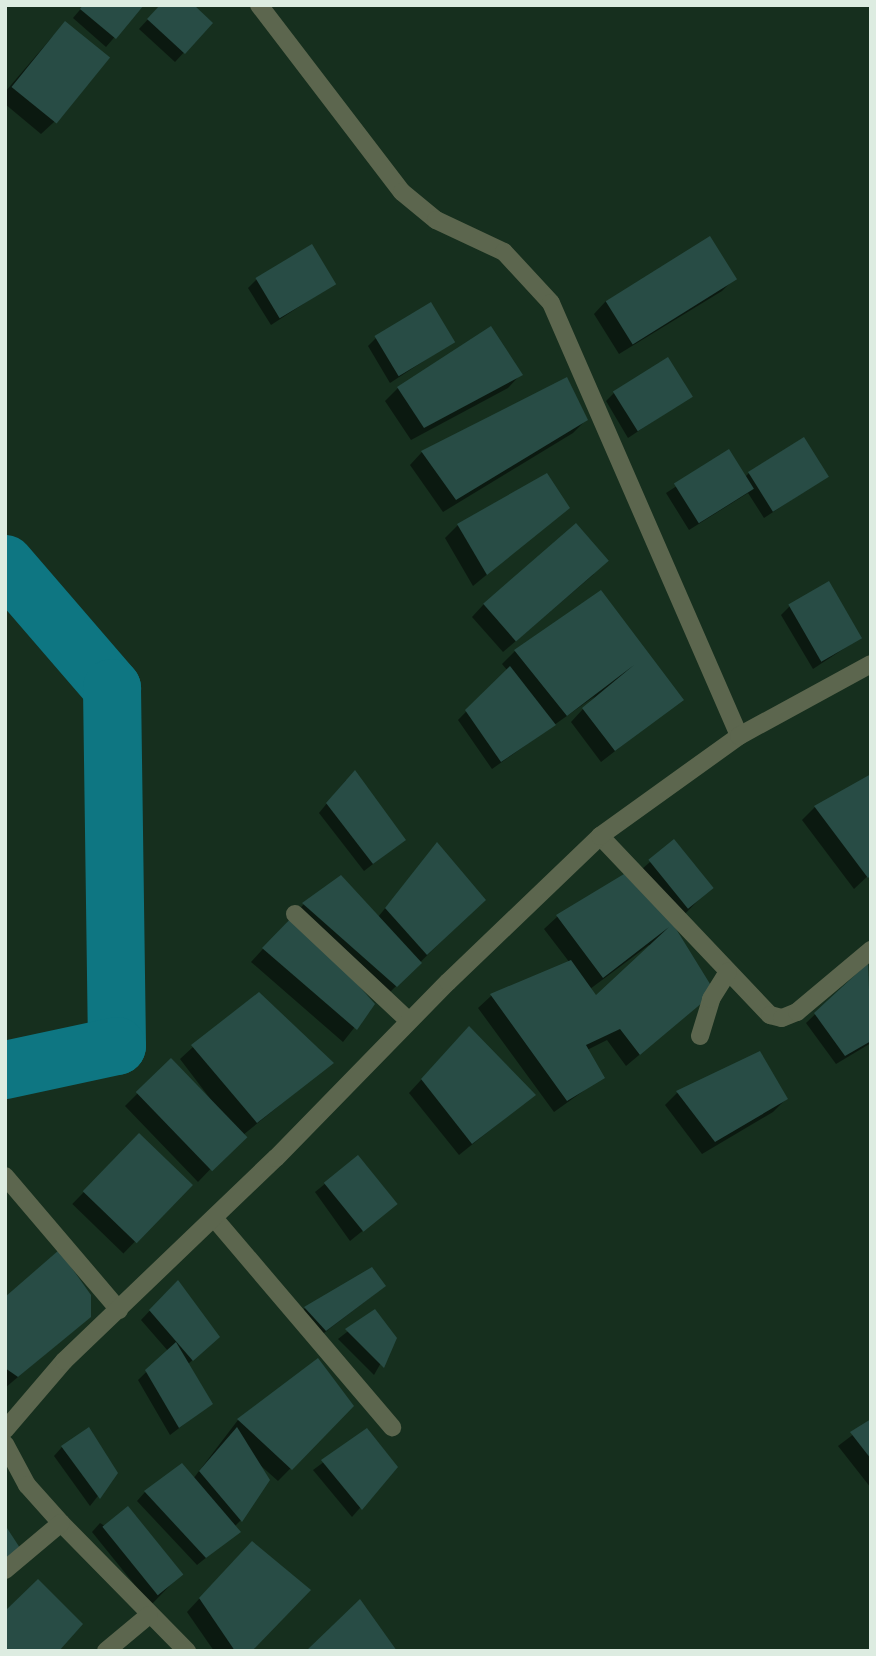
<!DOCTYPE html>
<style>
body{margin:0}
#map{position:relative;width:876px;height:1656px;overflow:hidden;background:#162f1e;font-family:"Nunito Sans",sans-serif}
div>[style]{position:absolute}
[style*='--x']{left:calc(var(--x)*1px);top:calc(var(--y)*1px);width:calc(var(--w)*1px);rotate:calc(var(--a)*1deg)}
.shadow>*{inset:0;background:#0007;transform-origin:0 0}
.river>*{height:58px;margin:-29px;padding:0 29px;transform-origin:29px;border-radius:29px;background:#0e7682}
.building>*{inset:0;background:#284c45;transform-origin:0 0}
.minor>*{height:18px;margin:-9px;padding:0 9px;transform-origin:9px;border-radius:9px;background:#5c664e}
span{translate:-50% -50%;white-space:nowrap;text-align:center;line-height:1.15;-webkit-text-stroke:6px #0c2515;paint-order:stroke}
.frame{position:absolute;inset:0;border:7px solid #ddece1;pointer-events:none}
</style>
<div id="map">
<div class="shadow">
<i style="clip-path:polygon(84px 5px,142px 5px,106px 47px,73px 18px)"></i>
<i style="clip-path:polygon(161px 5px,211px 23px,175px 62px,139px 29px)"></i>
<i style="clip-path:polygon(53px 36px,54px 122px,41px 134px,5px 104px,5px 92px)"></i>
<i style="clip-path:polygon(735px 278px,722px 291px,619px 354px,594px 314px,606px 301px)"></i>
<i style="clip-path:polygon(257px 279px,334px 284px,271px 325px,248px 288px)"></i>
<i style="clip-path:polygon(376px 338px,453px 342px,390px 383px,368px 346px)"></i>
<i style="clip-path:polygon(520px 375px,508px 388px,411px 440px,385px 401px,398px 388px)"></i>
<i style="clip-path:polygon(614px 393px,691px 396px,628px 438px,606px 401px)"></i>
<i style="clip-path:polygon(586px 420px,573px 433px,443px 512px,410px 465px,422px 452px)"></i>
<i style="clip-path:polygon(729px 452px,745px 477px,749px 473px,826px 477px,764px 518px,748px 493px,689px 530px,666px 493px)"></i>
<i style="clip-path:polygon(546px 475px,568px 508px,473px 586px,445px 538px,458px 525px)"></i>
<i style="clip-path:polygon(594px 574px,503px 652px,472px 617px,484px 604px)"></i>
<i style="clip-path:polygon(601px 592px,682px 699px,601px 762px,571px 722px,595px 696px,492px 769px,458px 720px,507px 670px,502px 664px,515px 651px)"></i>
<i style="clip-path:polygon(790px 606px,860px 638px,813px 669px,781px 615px)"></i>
<i style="clip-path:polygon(871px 777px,871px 873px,854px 889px,802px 820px,815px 807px)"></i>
<i style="clip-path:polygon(346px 780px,404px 840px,364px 871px,319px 813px)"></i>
<i style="clip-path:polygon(437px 845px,471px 912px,383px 999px,324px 946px,373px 1004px,343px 1042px,251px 962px,304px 904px,378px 917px)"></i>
<i style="clip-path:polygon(650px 862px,710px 888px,682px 917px,641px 870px)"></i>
<i style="clip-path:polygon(evenodd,624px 877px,671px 925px,700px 1004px,626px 1066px,607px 1040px,587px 1050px,603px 1077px,554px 1112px,478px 1008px,491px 996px,570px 963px,544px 929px,557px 917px,624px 877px,649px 945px,651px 947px,596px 997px,590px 989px,649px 945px)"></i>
<i style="clip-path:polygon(867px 965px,871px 1043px,836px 1064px,806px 1023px)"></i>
<i style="clip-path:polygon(457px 1041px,534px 1095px,459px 1155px,409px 1093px)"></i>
<i style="clip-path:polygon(193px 1047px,332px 1063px,243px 1135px,198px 1182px,125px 1106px,171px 1060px,218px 1109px,180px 1059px)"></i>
<i style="clip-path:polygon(759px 1054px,786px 1099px,773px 1112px,702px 1154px,665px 1105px,677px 1093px)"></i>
<i style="left:139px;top:1135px;width:71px;height:96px;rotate:44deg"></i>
<i style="clip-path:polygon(358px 1157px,386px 1212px,350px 1241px,315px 1192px)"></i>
<i style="clip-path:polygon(177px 1282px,209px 1345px,187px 1365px,211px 1404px,170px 1435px,138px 1380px,168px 1351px,141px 1320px)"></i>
<i style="clip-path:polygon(375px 1294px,316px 1339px,297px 1316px,305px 1308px)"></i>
<i style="clip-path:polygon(5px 1299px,90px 1316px,5px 1388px)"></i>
<i style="clip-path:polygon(374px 1311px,395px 1338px,374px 1375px,338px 1339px)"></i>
<i style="clip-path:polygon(317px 1360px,352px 1406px,278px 1481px,260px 1465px,241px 1520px,234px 1527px,238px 1532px,197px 1565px,137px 1501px,145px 1492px,193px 1479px,238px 1420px)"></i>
<i style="clip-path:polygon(871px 1421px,871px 1488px,838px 1446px)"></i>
<i style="clip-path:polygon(367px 1430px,396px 1467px,352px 1517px,313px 1470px)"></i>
<i style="clip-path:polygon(62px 1447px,116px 1473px,90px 1506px,54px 1456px)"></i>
<i style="clip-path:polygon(100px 1523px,181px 1574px,151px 1605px,92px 1532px)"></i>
<i style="clip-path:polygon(239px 1556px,250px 1651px,214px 1651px,187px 1612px)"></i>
</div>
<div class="river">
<i style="--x:5;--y:564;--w:164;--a:49.2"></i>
<i style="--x:112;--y:688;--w:358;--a:89.2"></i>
<i style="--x:117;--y:1046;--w:115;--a:167.9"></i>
</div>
<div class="building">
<i style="clip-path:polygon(83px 5px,144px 5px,116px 39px,80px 9px)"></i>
<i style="clip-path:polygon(160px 5px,194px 5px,213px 23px,185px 54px,147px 19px)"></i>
<i style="left:65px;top:21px;width:58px;height:85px;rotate:39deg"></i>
<i style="left:710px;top:236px;width:51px;height:123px;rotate:58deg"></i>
<i style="left:312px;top:244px;width:47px;height:66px;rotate:59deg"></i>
<i style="left:431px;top:302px;width:47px;height:66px;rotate:59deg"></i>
<i style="clip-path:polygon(491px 326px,523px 375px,424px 428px,397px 387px)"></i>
<i style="left:668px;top:357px;width:47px;height:65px;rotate:58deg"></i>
<i style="clip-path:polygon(567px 377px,588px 420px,456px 500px,421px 451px)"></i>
<i style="left:804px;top:437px;width:47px;height:66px;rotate:58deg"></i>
<i style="left:729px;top:449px;width:47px;height:65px;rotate:58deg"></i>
<i style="clip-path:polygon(547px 473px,570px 508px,487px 575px,457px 524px)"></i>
<i style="left:576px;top:523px;width:50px;height:123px;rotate:49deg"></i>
<i style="left:829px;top:581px;width:66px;height:47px;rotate:60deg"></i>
<i style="clip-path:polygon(601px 590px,684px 700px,615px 751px,582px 708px,634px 665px,567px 716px,514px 650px)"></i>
<i style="clip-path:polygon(510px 666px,556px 725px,501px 762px,465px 710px)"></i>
<i style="clip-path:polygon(355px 770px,406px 840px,373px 864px,326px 803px)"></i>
<i style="clip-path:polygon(871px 774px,871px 875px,868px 878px,814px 806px)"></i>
<i style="left:674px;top:839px;width:63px;height:33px;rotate:51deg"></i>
<i style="clip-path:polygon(437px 842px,486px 900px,427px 955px,385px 908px)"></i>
<i style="clip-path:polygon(624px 874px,673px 924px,715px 992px,640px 1055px,620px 1029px,586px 1045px,605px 1078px,567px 1101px,490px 994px,571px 960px,596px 995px,669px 927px,603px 978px,556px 915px)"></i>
<i style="clip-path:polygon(341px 875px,422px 963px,397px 987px,302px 903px)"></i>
<i style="clip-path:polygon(295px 914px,375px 1004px,357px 1030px,262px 948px)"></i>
<i style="clip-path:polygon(868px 963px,871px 1041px,845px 1056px,814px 1013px)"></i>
<i style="clip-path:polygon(259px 992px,334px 1063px,257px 1123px,191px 1045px)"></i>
<i style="clip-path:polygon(469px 1026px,536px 1095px,472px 1144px,421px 1079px)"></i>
<i style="clip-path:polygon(760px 1051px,788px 1099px,715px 1142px,676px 1091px)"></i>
<i style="left:171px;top:1058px;width:110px;height:49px;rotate:46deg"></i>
<i style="left:139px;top:1133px;width:75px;height:81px;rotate:44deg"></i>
<i style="left:358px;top:1155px;width:63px;height:44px;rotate:51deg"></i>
<i style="clip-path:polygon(59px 1250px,91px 1295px,91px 1317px,18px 1377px,5px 1368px,5px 1297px)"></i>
<i style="clip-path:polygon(372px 1267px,386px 1286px,326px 1331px,304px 1307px)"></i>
<i style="clip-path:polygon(178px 1280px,220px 1337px,193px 1361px,149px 1310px)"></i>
<i style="clip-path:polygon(375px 1309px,397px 1338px,384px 1368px,345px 1329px)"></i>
<i style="clip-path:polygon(176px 1342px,213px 1404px,179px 1428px,145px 1370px)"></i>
<i style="clip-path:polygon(318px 1358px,354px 1406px,292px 1470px,237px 1419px)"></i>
<i style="clip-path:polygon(871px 1419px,871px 1459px,850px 1432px)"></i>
<i style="clip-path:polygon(89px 1427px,118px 1473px,100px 1499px,61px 1446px)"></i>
<i style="clip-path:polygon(237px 1427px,270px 1480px,242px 1522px,199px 1471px)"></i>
<i style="clip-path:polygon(367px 1428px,398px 1467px,362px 1510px,321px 1460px)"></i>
<i style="clip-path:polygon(182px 1463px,241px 1532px,206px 1558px,144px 1491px)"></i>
<i style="left:128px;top:1506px;width:88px;height:33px;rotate:51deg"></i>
<i style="clip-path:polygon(5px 1525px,20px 1548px,5px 1560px)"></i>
<i style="clip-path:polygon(252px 1541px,311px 1590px,252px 1651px,235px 1651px,199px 1598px)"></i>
<i style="clip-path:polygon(38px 1579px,83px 1624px,59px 1651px,5px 1651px,5px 1611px)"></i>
<i style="clip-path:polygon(360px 1599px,397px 1651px,306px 1651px)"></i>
</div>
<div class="minor">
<i style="--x:259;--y:5;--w:235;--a:52.6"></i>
<i style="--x:402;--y:192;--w:44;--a:39.5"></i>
<i style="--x:436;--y:220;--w:75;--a:25.2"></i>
<i style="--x:504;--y:252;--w:69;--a:47.3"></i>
<i style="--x:551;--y:303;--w:472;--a:66.5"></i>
<i style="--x:600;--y:836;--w:247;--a:46.5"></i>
<i style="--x:770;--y:1015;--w:12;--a:14"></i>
<i style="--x:782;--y:1018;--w:16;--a:-22"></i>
<i style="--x:797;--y:1012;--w:97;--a:-40"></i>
<i style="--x:295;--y:914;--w:156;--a:43.2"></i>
<i style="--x:700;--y:1036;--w:39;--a:-73"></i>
<i style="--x:711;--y:999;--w:32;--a:-58"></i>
<i style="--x:5;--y:1176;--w:176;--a:49.6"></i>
<i style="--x:214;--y:1218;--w:275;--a:49.6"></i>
<i style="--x:5;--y:1430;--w:91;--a:-49.5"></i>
<i style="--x:64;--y:1361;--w:294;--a:-43.8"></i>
<i style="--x:276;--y:1158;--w:246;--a:-45.7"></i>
<i style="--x:448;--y:982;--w:211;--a:-43.8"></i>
<i style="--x:600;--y:836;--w:171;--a:-35.7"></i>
<i style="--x:739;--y:736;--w:150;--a:-28.6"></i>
<i style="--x:5;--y:1444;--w:47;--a:61.8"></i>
<i style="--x:27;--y:1485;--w:51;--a:48.2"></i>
<i style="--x:61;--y:1523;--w:180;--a:45.5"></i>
<i style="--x:5;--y:1570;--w:73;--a:-40"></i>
<i style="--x:106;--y:1651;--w:56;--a:-39.9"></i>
</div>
<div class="frame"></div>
</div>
